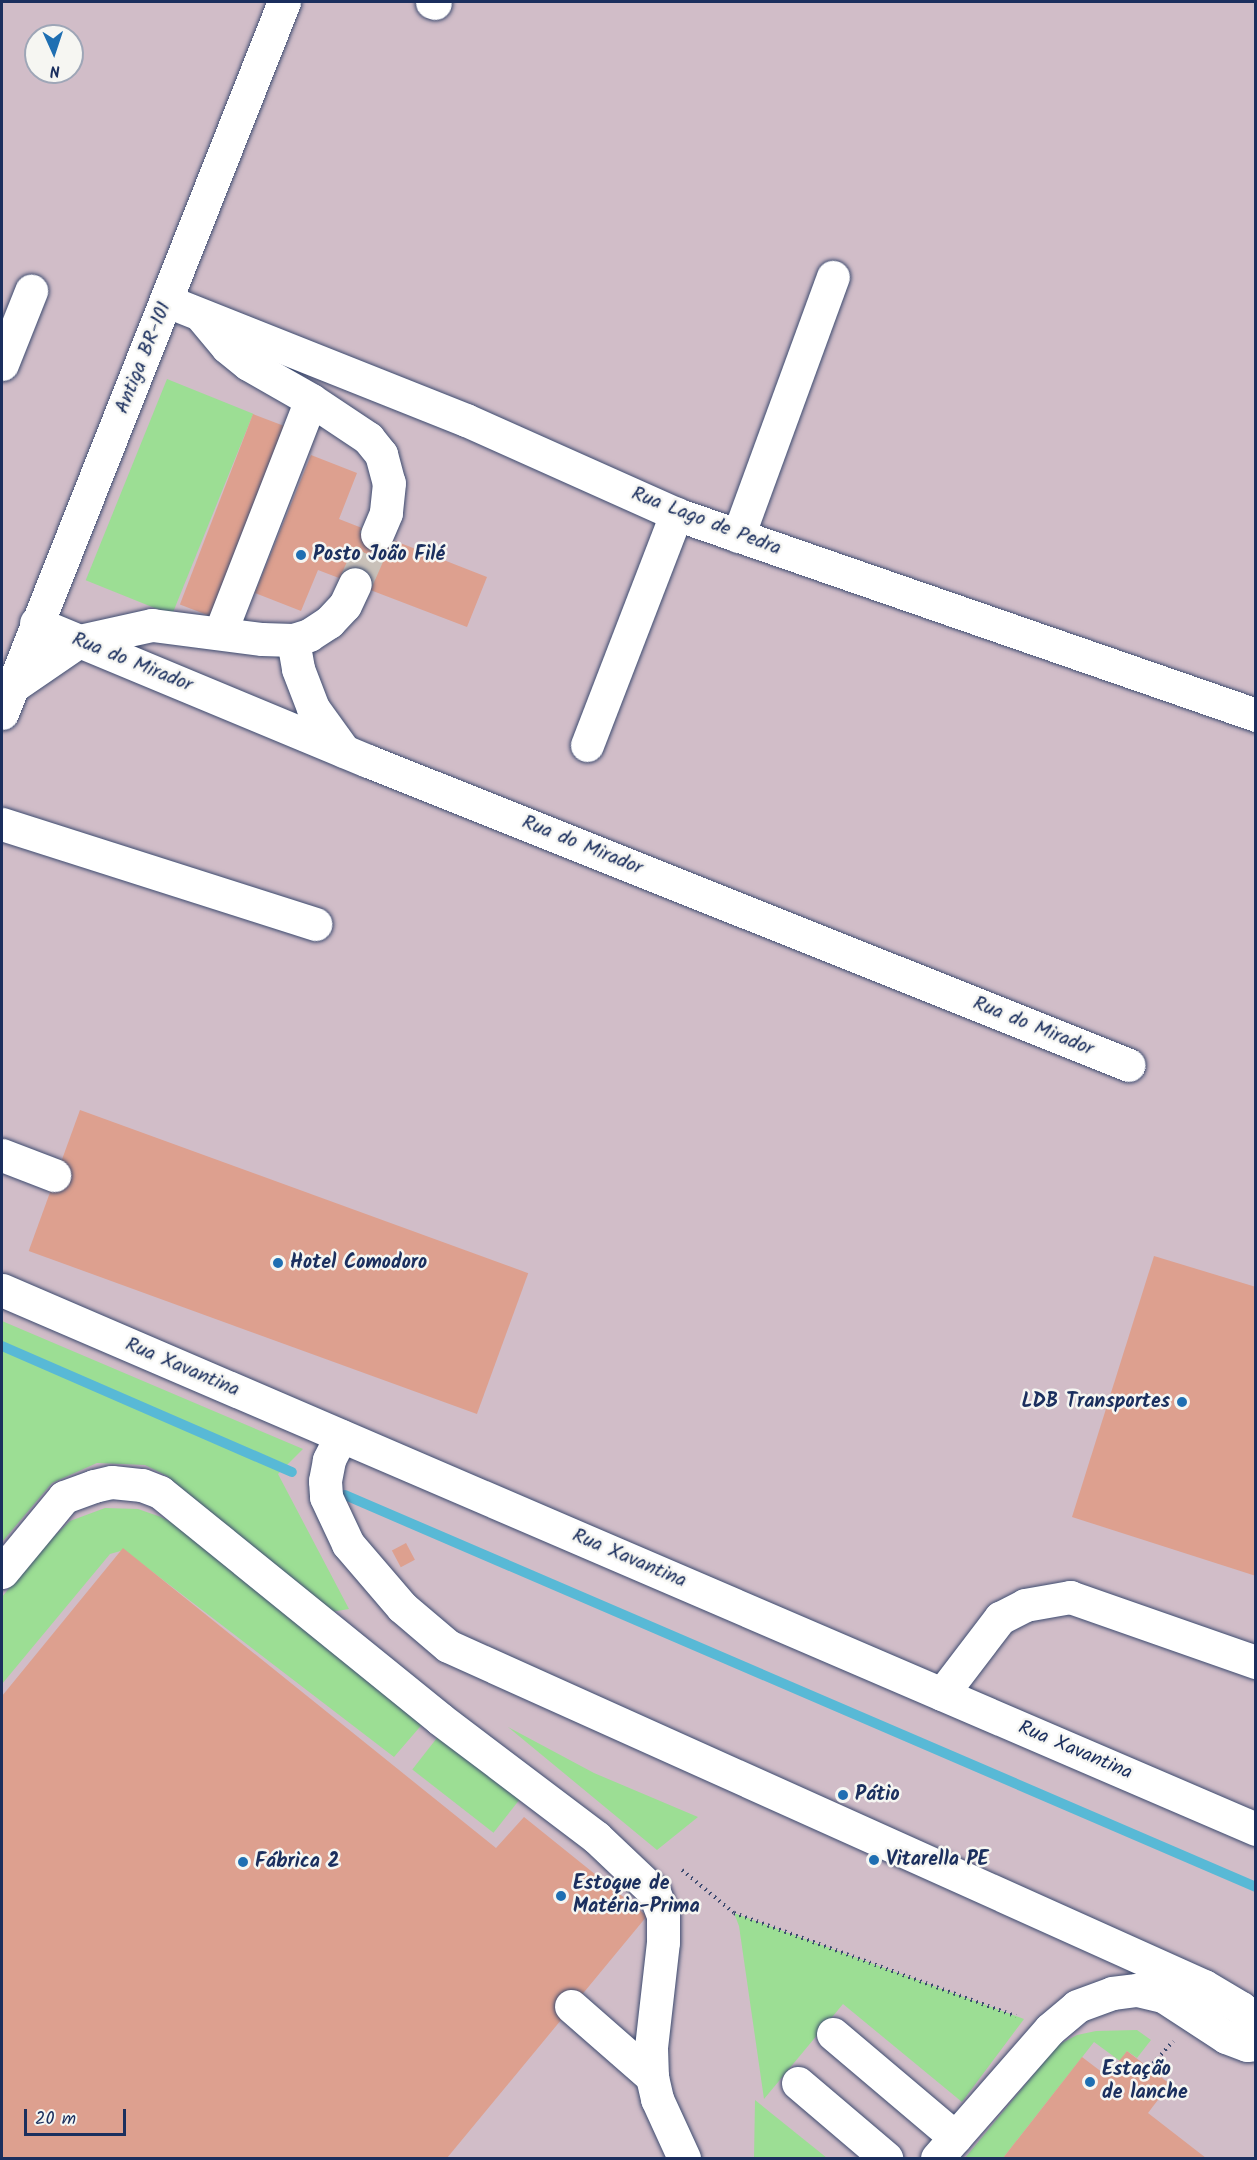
<!DOCTYPE html>
<meta charset="utf-8">
<style>
body{margin:0}
#map{position:relative;width:1257px;height:2160px;overflow:hidden;background:#f4e5d0;font-family:Kalam,sans-serif}
div>[style]{position:absolute}
[style*='--x']{left:calc(var(--x)*1px);top:calc(var(--y)*1px);width:calc(var(--w)*1px);rotate:calc(var(--a)*1deg)}
.industrial>*{inset:0;background:#d1bdc8}
.green>*{inset:0;background:#9cde94;transform-origin:0 0}
.stream>*{height:10px;margin:-5px;padding:0 5px;transform-origin:5px;border-radius:5px;background:#58b9d6}
.building>*{inset:0;background:#dda08f;transform-origin:0 0}
.minor-tunnel>*{height:33px;margin-top:-16.5px;transform-origin:0;background:repeating-linear-gradient(90deg,#c9c1b9 0 33px,transparent 0 49px)}
.path>*{height:4px;margin-top:-2px;transform-origin:0;background:repeating-linear-gradient(90deg,#3c4a6f 0 1.5px,transparent 0 6px)}
.roads{filter:drop-shadow(0 0 2px #3c4a6f) drop-shadow(0 0 2px #3c4a6f)}
.minor>*{height:33px;margin:-16.5px;padding:0 16.5px;transform-origin:16.5px;border-radius:16.5px;background:#fff}
.major>*{height:33px;margin:-16.5px;padding:0 16.5px;transform-origin:16.5px;border-radius:16.5px;background:#fff}
.dots>*{width:16px;height:16px;translate:-50% -50%;box-sizing:border-box;border:3px solid #f6f6f2;border-radius:50%}
span{translate:-50% -50%;white-space:nowrap;text-align:center;line-height:1.15;-webkit-text-stroke:5px #f6f6f2;paint-order:stroke}
.street-label{font-size:20px;color:#1b2f5e}
.poi-label{font-size:20px;color:#1b2f5e;font-weight:700}
.left{translate:0 -50%;text-align:left}
.right{translate:-100% -50%;text-align:right}
.frame{position:absolute;inset:0;border:3px solid #1b2f5e;pointer-events:none}
.north{position:absolute;left:24px;top:24px;width:60px;height:60px;box-sizing:border-box;background:#f6f6f2;border:2px solid #9ea6b7;border-radius:50%;rotate:177deg;font-size:16px;font-weight:700;line-height:24px;text-align:center;color:#1b2f5e}
.north::after{content:'';display:block;margin:auto;width:21px;height:27px;background:#1f6fb2;clip-path:polygon(50% 0,100% 100%,50% 72%,0 100%)}
.scale{position:absolute;left:24px;top:2109px;width:102px;height:27px;box-sizing:border-box;border:3px solid #1b2f5e;border-top:0;padding-left:8px;font-size:18px;line-height:21px;white-space:nowrap;color:#1b2f5e;-webkit-text-stroke:4px #f6f6f2;paint-order:stroke}
</style>
<div id="map">
<div class="industrial">
<i style="clip-path:polygon(evenodd,2px 2px,1255px 2px,1255px 2158px,2px 2158px,2px 2px,36px 36px,72px 36px,72px 72px,36px 72px,36px 36px)"></i>
</div>
<div class="green">
<i style="left:167px;top:379px;width:93px;height:217px;rotate:22deg"></i>
<i style="clip-path:polygon(2px 1321px,303px 1449px,278px 1474px,349px 1609px,331px 1612px,167px 1476px,145px 1465px,97px 1463px,52px 1483px,2px 1542px)"></i>
<i style="clip-path:polygon(105px 1508px,138px 1509px,161px 1517px,187px 1530px,425px 1721px,394px 1757px,124px 1550px,110px 1554px,2px 1684px,2px 1597px,38px 1552px,70px 1521px)"></i>
<i style="clip-path:polygon(508px 1727px,594px 1773px,698px 1817px,657px 1850px)"></i>
<i style="left:440px;top:1734px;width:103px;height:45px;rotate:38deg"></i>
<i style="clip-path:polygon(734px 1913px,1024px 2019px,962px 2102px,843px 2004px,764px 2099px,739px 1926px)"></i>
<i style="clip-path:polygon(1137px 2030px,1151px 2040px,1137px 2058px,1127px 2051px,1120px 2061px,1094px 2042px,1003px 2158px,965px 2158px,1058px 2045px,1077px 2035px,1096px 2031px)"></i>
<i style="clip-path:polygon(755px 2100px,827px 2158px,754px 2158px)"></i>
</div>
<div class="stream">
<i style="--x:2;--y:1346;--w:316;--a:23.5"></i>
<i style="--x:345;--y:1495;--w:992;--a:23.28"></i>
</div>
<div class="building">
<i style="left:253px;top:414px;width:39px;height:204px;rotate:21deg"></i>
<i style="clip-path:polygon(311px 455px,357px 473px,339px 519px,487px 577px,467px 627px,318px 570px,301px 611px,255px 593px)"></i>
<i style="left:80px;top:1110px;width:477px;height:150px;rotate:20deg"></i>
<i style="clip-path:polygon(1154px 1256px,1256px 1287px,1256px 1576px,1072px 1517px)"></i>
<i style="left:406px;top:1543px;width:19px;height:16px;rotate:62deg"></i>
<i style="clip-path:polygon(123px 1548px,496px 1848px,524px 1817px,647px 1916px,447px 2158px,2px 2158px,2px 1696px)"></i>
<i style="clip-path:polygon(1127px 2051px,1170px 2084px,1148px 2113px,1206px 2158px,1003px 2158px,1082px 2057px,1107px 2076px)"></i>
</div>
<div class="minor-tunnel">
<i style="--x:355;--y:584;--w:55;--a:-66.3"></i>
</div>
<div class="path">
<i style="--x:682;--y:1870;--w:67;--a:39.6"></i>
<i style="--x:734;--y:1913;--w:300;--a:20.1"></i>
<i style="--x:1149;--y:2068;--w:36;--a:-48"></i>
</div>
<div class="roads">
<div class="minor">
<i style="--x:432;--y:2;--w:3;--a:18"></i>
<i style="--x:167;--y:301;--w:322;--a:21.7"></i>
<i style="--x:466;--y:420;--w:230;--a:24.1"></i>
<i style="--x:676;--y:514;--w:614;--a:19.11"></i>
<i style="--x:202;--y:317;--w:39;--a:50"></i>
<i style="--x:227;--y:347;--w:27;--a:39"></i>
<i style="--x:248;--y:364;--w:73;--a:29.7"></i>
<i style="--x:311;--y:400;--w:69;--a:33.7"></i>
<i style="--x:368;--y:438;--w:21;--a:51"></i>
<i style="--x:381;--y:454;--w:30;--a:75"></i>
<i style="--x:389;--y:483;--w:30;--a:96"></i>
<i style="--x:386;--y:513;--w:23;--a:113"></i>
<i style="--x:2;--y:364;--w:79;--a:-68.3"></i>
<i style="--x:738;--y:536;--w:276;--a:-69.9"></i>
<i style="--x:36;--y:623;--w:360;--a:22.6"></i>
<i style="--x:368;--y:761;--w:819;--a:21.78"></i>
<i style="--x:220;--y:633;--w:250;--a:-68.7"></i>
<i style="--x:293;--y:640;--w:29;--a:80"></i>
<i style="--x:298;--y:669;--w:42;--a:69"></i>
<i style="--x:313;--y:708;--w:53;--a:54.2"></i>
<i style="--x:12;--y:687;--w:81;--a:-34.5"></i>
<i style="--x:79;--y:641;--w:75;--a:-12.4"></i>
<i style="--x:152;--y:625;--w:111;--a:7.3"></i>
<i style="--x:262;--y:639;--w:31;--a:2"></i>
<i style="--x:293;--y:640;--w:17;--a:-17"></i>
<i style="--x:309;--y:635;--w:24;--a:-33"></i>
<i style="--x:329;--y:622;--w:23;--a:-47"></i>
<i style="--x:345;--y:605;--w:23;--a:-65"></i>
<i style="--x:587;--y:745;--w:248;--a:-68.9"></i>
<i style="--x:2;--y:824;--w:329;--a:17.7"></i>
<i style="--x:2;--y:1155;--w:56;--a:21"></i>
<i style="--x:2;--y:1290;--w:1365;--a:23.26"></i>
<i style="--x:341;--y:1436;--w:27;--a:117"></i>
<i style="--x:329;--y:1460;--w:21;--a:101"></i>
<i style="--x:325;--y:1481;--w:16;--a:86"></i>
<i style="--x:326;--y:1497;--w:52;--a:64.9"></i>
<i style="--x:348;--y:1544;--w:83;--a:49.4"></i>
<i style="--x:402;--y:1607;--w:60;--a:40.3"></i>
<i style="--x:448;--y:1646;--w:829;--a:24.22"></i>
<i style="--x:1204;--y:1986;--w:43;--a:30.7"></i>
<i style="--x:1241;--y:2008;--w:20;--a:41"></i>
<i style="--x:2;--y:1572;--w:97;--a:-50.4"></i>
<i style="--x:64;--y:1497;--w:32;--a:-20"></i>
<i style="--x:94;--y:1486;--w:18;--a:-13"></i>
<i style="--x:112;--y:1482;--w:30;--a:6"></i>
<i style="--x:142;--y:1485;--w:19;--a:21"></i>
<i style="--x:160;--y:1492;--w:360;--a:39"></i>
<i style="--x:440;--y:1719;--w:196;--a:37.1"></i>
<i style="--x:596;--y:1837;--w:80;--a:43.5"></i>
<i style="--x:654;--y:1892;--w:25;--a:69"></i>
<i style="--x:663;--y:1915;--w:27;--a:90"></i>
<i style="--x:663;--y:1942;--w:107;--a:96.5"></i>
<i style="--x:651;--y:2048;--w:29;--a:88"></i>
<i style="--x:652;--y:2077;--w:23;--a:77"></i>
<i style="--x:657;--y:2099;--w:65;--a:65.4"></i>
<i style="--x:942;--y:1694;--w:96;--a:-52.7"></i>
<i style="--x:1000;--y:1618;--w:28;--a:-27"></i>
<i style="--x:1025;--y:1605;--w:46;--a:-10.1"></i>
<i style="--x:1070;--y:1597;--w:197;--a:19.3"></i>
<i style="--x:571;--y:2006;--w:108;--a:41.2"></i>
<i style="--x:833;--y:2034;--w:160;--a:40.2"></i>
<i style="--x:798;--y:2083;--w:116;--a:40.4"></i>
<i style="--x:937;--y:2158;--w:171;--a:-48.8"></i>
<i style="--x:1050;--y:2029;--w:35;--a:-40"></i>
<i style="--x:1077;--y:2006;--w:37;--a:-20"></i>
<i style="--x:1112;--y:1993;--w:25;--a:-7"></i>
<i style="--x:1137;--y:1990;--w:27;--a:13"></i>
<i style="--x:1163;--y:1996;--w:75;--a:33.1"></i>
<i style="--x:1226;--y:2037;--w:22;--a:21"></i>
<i style="--x:1247;--y:2045;--w:9;--a:-6"></i>
</div>
<div class="major">
<i style="--x:2;--y:713;--w:765;--a:-68.37"></i>
</div>
</div>
<div class="dots">
<i style="left:301px;top:555px;background:#1f6fb2"></i>
<i style="left:278px;top:1263px;background:#1f6fb2"></i>
<i style="left:1182px;top:1402px;background:#1f6fb2"></i>
<i style="left:843px;top:1795px;background:#1f6fb2"></i>
<i style="left:874px;top:1860px;background:#1f6fb2"></i>
<i style="left:243px;top:1862px;background:#1f6fb2"></i>
<i style="left:561px;top:1896px;background:#1f6fb2"></i>
<i style="left:1090px;top:2082px;background:#1f6fb2"></i>
</div>
<div class="street-label">
<span style="left:144px;top:358px;rotate:-68deg">Antiga BR-101</span>
<span style="left:706px;top:522px;rotate:21deg">Rua Lago de Pedra</span>
<span style="left:132px;top:663px;rotate:22deg">Rua do Mirador</span>
<span style="left:582px;top:846px;rotate:22deg">Rua do Mirador</span>
<span style="left:1033px;top:1027px;rotate:22deg">Rua do Mirador</span>
<span style="left:182px;top:1368px;rotate:23deg">Rua Xavantina</span>
<span style="left:629px;top:1559px;rotate:23deg">Rua Xavantina</span>
<span style="left:1075px;top:1751px;rotate:23deg">Rua Xavantina</span>
</div>
<div class="poi-label">
<span class="left" style="left:313px;top:555px">Posto João Filé</span>
<span class="left" style="left:290px;top:1263px">Hotel Comodoro</span>
<span class="right" style="left:1170px;top:1402px">LDB Transportes</span>
<span class="left" style="left:855px;top:1795px">Pátio</span>
<span class="left" style="left:886px;top:1860px">Vitarella PE</span>
<span class="left" style="left:255px;top:1862px">Fábrica 2</span>
<span class="left" style="left:573px;top:1896px">Estoque de<br>Matéria-Prima</span>
<span class="left" style="left:1102px;top:2082px">Estação<br>de lanche</span>
</div>
<div class="frame"></div>
<div class="north">N</div>
<div class="scale">20 m</div>
</div>
